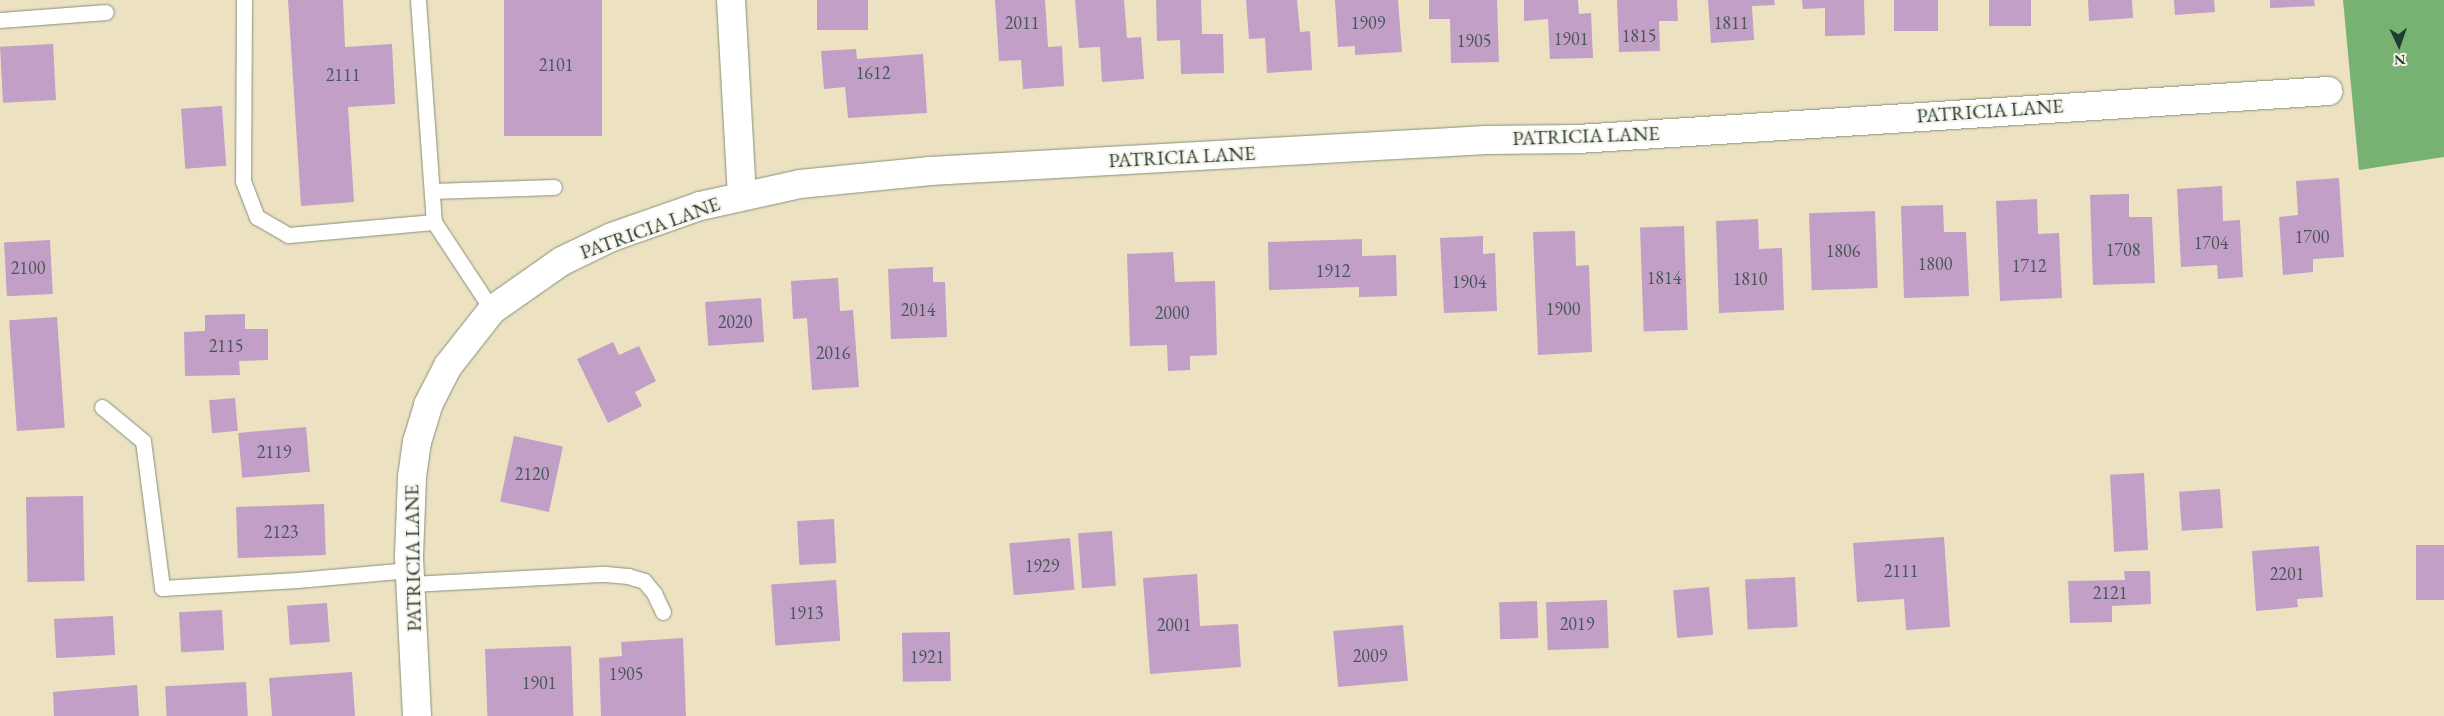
<!DOCTYPE html>
<style>
body{margin:0}
#map{position:relative;width:2444px;height:716px;overflow:hidden;background:#ece2c2;font-family:"EB Garamond",serif}
div>[style]{position:absolute}
[style*='--x']{left:calc(var(--x)*1px);top:calc(var(--y)*1px);width:calc(var(--w)*1px);rotate:calc(var(--a)*1deg)}
.forest>*{inset:0;background:#77b272}
.building>*{inset:0;background:#c19fc6;transform-origin:0 0}
.roads{filter:drop-shadow(0 0 1px #86907b) drop-shadow(0 0 1px #86907b)}
.lane>*{height:15px;margin:-7.5px;padding:0 7.5px;transform-origin:7.5px;border-radius:7.5px;background:#fff}
.street>*{height:28px;margin:-14px;padding:0 14px;transform-origin:14px;border-radius:14px;background:#fff}
span{translate:-50% -50%;white-space:nowrap;text-align:center;line-height:1.15;-webkit-text-stroke:4px #f7f3e8;paint-order:stroke}
.number-label{font-size:18px;color:#485658}
.number-label span{-webkit-text-stroke-width:0}
.street-label{font-size:20px;color:#1f3d34}
.north{position:absolute;left:2374px;top:20px;width:50px;height:50px;-webkit-text-stroke:4px #f7f3e8;paint-order:stroke;rotate:177deg;font-size:14px;font-weight:700;line-height:20px;text-align:center;color:#1f3d34}
.north::after{content:'';display:block;margin:auto;width:18px;height:22px;background:#1f3d34;clip-path:polygon(50% 0,100% 100%,50% 72%,0 100%)}
</style>
<div id="map">
<div class="forest">
<i style="clip-path:polygon(2343px 0,2444px 0,2444px 157px,2359px 170px)"></i>
</div>
<div class="building">
<i style="clip-path:polygon(288px 0,343px 0,345px 47px,392px 44px,395px 104px,348px 107px,354px 202px,301px 206px)"></i>
<i style="left:504px;top:0;width:98px;height:136px"></i>
<i style="left:817px;top:0;width:51px;height:30px"></i>
<i style="clip-path:polygon(995px 0,1045px 0,1048px 47px,1062px 46px,1064px 86px,1023px 89px,1021px 60px,999px 61px)"></i>
<i style="clip-path:polygon(1075px 0,1124px 0,1127px 38px,1141px 37px,1144px 79px,1102px 82px,1100px 47px,1079px 48px)"></i>
<i style="clip-path:polygon(1156px 0,1201px 0,1202px 34px,1223px 34px,1224px 73px,1181px 74px,1180px 40px,1157px 41px)"></i>
<i style="clip-path:polygon(1246px 0,1297px 0,1300px 32px,1310px 31px,1312px 70px,1267px 73px,1265px 38px,1249px 39px)"></i>
<i style="clip-path:polygon(1335px 0,1398px 0,1402px 52px,1355px 55px,1355px 46px,1338px 47px)"></i>
<i style="clip-path:polygon(1429px 0,1497px 0,1499px 62px,1451px 63px,1450px 19px,1429px 19px)"></i>
<i style="clip-path:polygon(1524px 0,1578px 0,1579px 14px,1591px 13px,1593px 58px,1550px 59px,1548px 19px,1524px 21px)"></i>
<i style="clip-path:polygon(1617px 0,1677px 0,1678px 21px,1659px 21px,1660px 51px,1619px 52px)"></i>
<i style="clip-path:polygon(1708px 0,1774px 0,1775px 5px,1752px 6px,1754px 40px,1711px 43px)"></i>
<i style="clip-path:polygon(1802px 0,1864px 0,1865px 35px,1825px 36px,1825px 8px,1803px 9px)"></i>
<i style="left:1894px;top:0;width:44px;height:31px"></i>
<i style="left:1989px;top:0;width:42px;height:26px"></i>
<i style="clip-path:polygon(2088px 0,2132px 0,2133px 18px,2089px 21px)"></i>
<i style="clip-path:polygon(2174px 0,2214px 0,2215px 12px,2175px 15px)"></i>
<i style="clip-path:polygon(2270px 0,2314px 0,2315px 6px,2270px 8px)"></i>
<i style="left:53px;top:44px;width:56px;height:53px;rotate:87deg"></i>
<i style="clip-path:polygon(856px 49px,857px 59px,923px 54px,927px 113px,848px 118px,845px 87px,824px 89px,821px 51px)"></i>
<i style="left:222px;top:106px;width:60px;height:41px;rotate:86deg"></i>
<i style="clip-path:polygon(2339px 178px,2344px 257px,2313px 259px,2313px 272px,2283px 275px,2279px 217px,2298px 215px,2296px 181px)"></i>
<i style="clip-path:polygon(2222px 186px,2223px 221px,2240px 220px,2243px 277px,2218px 279px,2217px 265px,2181px 267px,2177px 189px)"></i>
<i style="clip-path:polygon(2129px 194px,2129px 217px,2152px 217px,2155px 283px,2093px 285px,2090px 195px)"></i>
<i style="clip-path:polygon(2037px 199px,2038px 234px,2059px 233px,2062px 298px,2000px 301px,1996px 201px)"></i>
<i style="clip-path:polygon(1943px 205px,1944px 232px,1966px 232px,1969px 296px,1904px 298px,1901px 206px)"></i>
<i style="left:1875px;top:211px;width:77px;height:66px;rotate:88deg"></i>
<i style="clip-path:polygon(1758px 219px,1759px 249px,1782px 248px,1784px 310px,1719px 313px,1716px 221px)"></i>
<i style="left:1684px;top:226px;width:104px;height:44px;rotate:88deg"></i>
<i style="clip-path:polygon(1575px 231px,1576px 266px,1589px 265px,1592px 352px,1538px 355px,1533px 232px)"></i>
<i style="clip-path:polygon(1483px 236px,1483px 254px,1495px 253px,1497px 311px,1444px 313px,1440px 238px)"></i>
<i style="clip-path:polygon(1362px 239px,1362px 256px,1396px 255px,1397px 296px,1359px 297px,1359px 287px,1269px 290px,1268px 242px)"></i>
<i style="left:50px;top:240px;width:54px;height:46px;rotate:87deg"></i>
<i style="clip-path:polygon(1173px 252px,1175px 282px,1215px 281px,1217px 355px,1190px 356px,1190px 370px,1168px 371px,1167px 345px,1130px 346px,1127px 254px)"></i>
<i style="clip-path:polygon(933px 267px,933px 282px,945px 282px,947px 337px,891px 339px,888px 269px)"></i>
<i style="clip-path:polygon(838px 278px,840px 311px,853px 310px,859px 387px,812px 390px,807px 318px,793px 319px,791px 281px)"></i>
<i style="left:761px;top:298px;width:44px;height:56px;rotate:86deg"></i>
<i style="clip-path:polygon(245px 314px,245px 329px,268px 329px,268px 360px,239px 361px,240px 375px,185px 376px,184px 332px,205px 331px,205px 315px)"></i>
<i style="left:57px;top:317px;width:111px;height:48px;rotate:86deg"></i>
<i style="clip-path:polygon(613px 342px,619px 355px,639px 346px,656px 381px,635px 392px,642px 406px,608px 423px,577px 359px)"></i>
<i style="left:235px;top:398px;width:33px;height:26px;rotate:85deg"></i>
<i style="left:306px;top:427px;width:45px;height:68px;rotate:85deg"></i>
<i style="left:514px;top:436px;width:50px;height:67px;rotate:12deg"></i>
<i style="left:2144px;top:473px;width:77px;height:34px;rotate:87deg"></i>
<i style="left:2220px;top:489px;width:39px;height:41px;rotate:86deg"></i>
<i style="left:83px;top:496px;width:85px;height:57px;rotate:89deg"></i>
<i style="left:324px;top:504px;width:51px;height:88px;rotate:88deg"></i>
<i style="left:834px;top:519px;width:44px;height:37px;rotate:87deg"></i>
<i style="left:1112px;top:531px;width:55px;height:34px;rotate:86deg"></i>
<i style="clip-path:polygon(1944px 537px,1950px 627px,1906px 630px,1904px 599px,1857px 602px,1853px 543px)"></i>
<i style="left:1070px;top:538px;width:52px;height:61px;rotate:85deg"></i>
<i style="left:2444px;top:545px;width:55px;height:28px;rotate:90deg"></i>
<i style="clip-path:polygon(2319px 546px,2323px 597px,2297px 599px,2298px 607px,2256px 611px,2252px 551px)"></i>
<i style="clip-path:polygon(2124px 571px,2150px 571px,2151px 604px,2112px 606px,2112px 622px,2070px 623px,2068px 581px,2125px 580px)"></i>
<i style="clip-path:polygon(1197px 574px,1200px 626px,1238px 624px,1241px 667px,1150px 674px,1143px 578px)"></i>
<i style="left:1795px;top:577px;width:50px;height:50px;rotate:87deg"></i>
<i style="left:836px;top:580px;width:61px;height:65px;rotate:86deg"></i>
<i style="left:1709px;top:587px;width:48px;height:36px;rotate:85deg"></i>
<i style="left:1607px;top:600px;width:48px;height:61px;rotate:88deg"></i>
<i style="left:1537px;top:601px;width:37px;height:38px;rotate:88deg"></i>
<i style="left:327px;top:603px;width:39px;height:40px;rotate:86deg"></i>
<i style="left:222px;top:610px;width:40px;height:43px;rotate:87deg"></i>
<i style="left:113px;top:616px;width:39px;height:59px;rotate:87deg"></i>
<i style="left:1403px;top:625px;width:56px;height:70px;rotate:85deg"></i>
<i style="left:950px;top:632px;width:49px;height:48px;rotate:89deg"></i>
<i style="clip-path:polygon(683px 638px,686px 716px,601px 716px,599px 658px,622px 656px,621px 642px)"></i>
<i style="left:571px;top:646px;width:70px;height:86px;rotate:88deg"></i>
<i style="clip-path:polygon(352px 672px,355px 716px,272px 716px,269px 678px)"></i>
<i style="left:246px;top:682px;width:34px;height:81px;rotate:87deg"></i>
<i style="clip-path:polygon(137px 685px,139px 716px,54px 716px,53px 692px)"></i>
</div>
<div class="roads">
<div class="lane">
<i style="--x:244;--y:0;--w:181;--a:90.3"></i>
<i style="--x:243;--y:181;--w:39;--a:69"></i>
<i style="--x:257;--y:217;--w:36;--a:30"></i>
<i style="--x:288;--y:235;--w:147;--a:-5.1"></i>
<i style="--x:418;--y:0;--w:223;--a:85.9"></i>
<i style="--x:434;--y:222;--w:105;--a:56.6"></i>
<i style="--x:0;--y:20;--w:106;--a:-4.3"></i>
<i style="--x:432;--y:191;--w:122;--a:-1.9"></i>
<i style="--x:102;--y:407;--w:53;--a:39.7"></i>
<i style="--x:143;--y:441;--w:148;--a:82.6"></i>
<i style="--x:162;--y:588;--w:135;--a:-3.4"></i>
<i style="--x:297;--y:580;--w:113;--a:-5.1"></i>
<i style="--x:411;--y:584;--w:194;--a:-3"></i>
<i style="--x:605;--y:574;--w:23;--a:5"></i>
<i style="--x:628;--y:576;--w:17;--a:17"></i>
<i style="--x:644;--y:581;--w:16;--a:50"></i>
<i style="--x:654;--y:593;--w:21;--a:65"></i>
</div>
<div class="street">
<i style="--x:731;--y:0;--w:196;--a:86.8"></i>
<i style="--x:417;--y:716;--w:160;--a:-92.9"></i>
<i style="--x:409;--y:556;--w:79;--a:-87.8"></i>
<i style="--x:412;--y:477;--w:35;--a:-82"></i>
<i style="--x:417;--y:442;--w:39;--a:-73"></i>
<i style="--x:428;--y:405;--w:44;--a:-62.9"></i>
<i style="--x:448;--y:366;--w:71;--a:-51.8"></i>
<i style="--x:492;--y:310;--w:85;--a:-35"></i>
<i style="--x:562;--y:261;--w:55;--a:-25.6"></i>
<i style="--x:612;--y:237;--w:93;--a:-19.4"></i>
<i style="--x:700;--y:206;--w:102;--a:-12.4"></i>
<i style="--x:800;--y:184;--w:131;--a:-5.7"></i>
<i style="--x:930;--y:171;--w:557;--a:-3.19"></i>
<i style="--x:1486;--y:140;--w:92;--a:-0.6"></i>
<i style="--x:1578;--y:139;--w:752;--a:-3.66"></i>
</div>
</div>
<div class="number-label">
<span style="left:1022px;top:23px">2011</span>
<span style="left:1368px;top:23px">1909</span>
<span style="left:1731px;top:23px">1811</span>
<span style="left:1639px;top:36px">1815</span>
<span style="left:1571px;top:39px">1901</span>
<span style="left:1474px;top:41px">1905</span>
<span style="left:556px;top:65px">2101</span>
<span style="left:873px;top:73px">1612</span>
<span style="left:343px;top:75px">2111</span>
<span style="left:2312px;top:237px">1700</span>
<span style="left:2211px;top:243px">1704</span>
<span style="left:2123px;top:250px">1708</span>
<span style="left:1843px;top:251px">1806</span>
<span style="left:1935px;top:264px">1800</span>
<span style="left:2029px;top:266px">1712</span>
<span style="left:28px;top:268px">2100</span>
<span style="left:1333px;top:271px">1912</span>
<span style="left:1664px;top:278px">1814</span>
<span style="left:1750px;top:279px">1810</span>
<span style="left:1469px;top:282px">1904</span>
<span style="left:1563px;top:309px">1900</span>
<span style="left:918px;top:310px">2014</span>
<span style="left:1172px;top:313px">2000</span>
<span style="left:735px;top:322px">2020</span>
<span style="left:226px;top:346px">2115</span>
<span style="left:833px;top:353px">2016</span>
<span style="left:274px;top:452px">2119</span>
<span style="left:532px;top:474px">2120</span>
<span style="left:281px;top:532px">2123</span>
<span style="left:1042px;top:566px">1929</span>
<span style="left:1901px;top:571px">2111</span>
<span style="left:2287px;top:574px">2201</span>
<span style="left:2110px;top:593px">2121</span>
<span style="left:806px;top:613px">1913</span>
<span style="left:1577px;top:624px">2019</span>
<span style="left:1174px;top:625px">2001</span>
<span style="left:1370px;top:656px">2009</span>
<span style="left:927px;top:657px">1921</span>
<span style="left:626px;top:674px">1905</span>
<span style="left:539px;top:683px">1901</span>
</div>
<div class="street-label">
<span style="left:1990px;top:111px;rotate:-4deg">PATRICIA LANE</span>
<span style="left:1586px;top:136px;rotate:-2deg">PATRICIA LANE</span>
<span style="left:1182px;top:157px;rotate:-3deg">PATRICIA LANE</span>
<span style="left:650px;top:228px;rotate:-20deg">PATRICIA LANE</span>
<span style="left:413px;top:558px;rotate:-91deg">PATRICIA LANE</span>
</div>
<div class="north">N</div>
</div>
